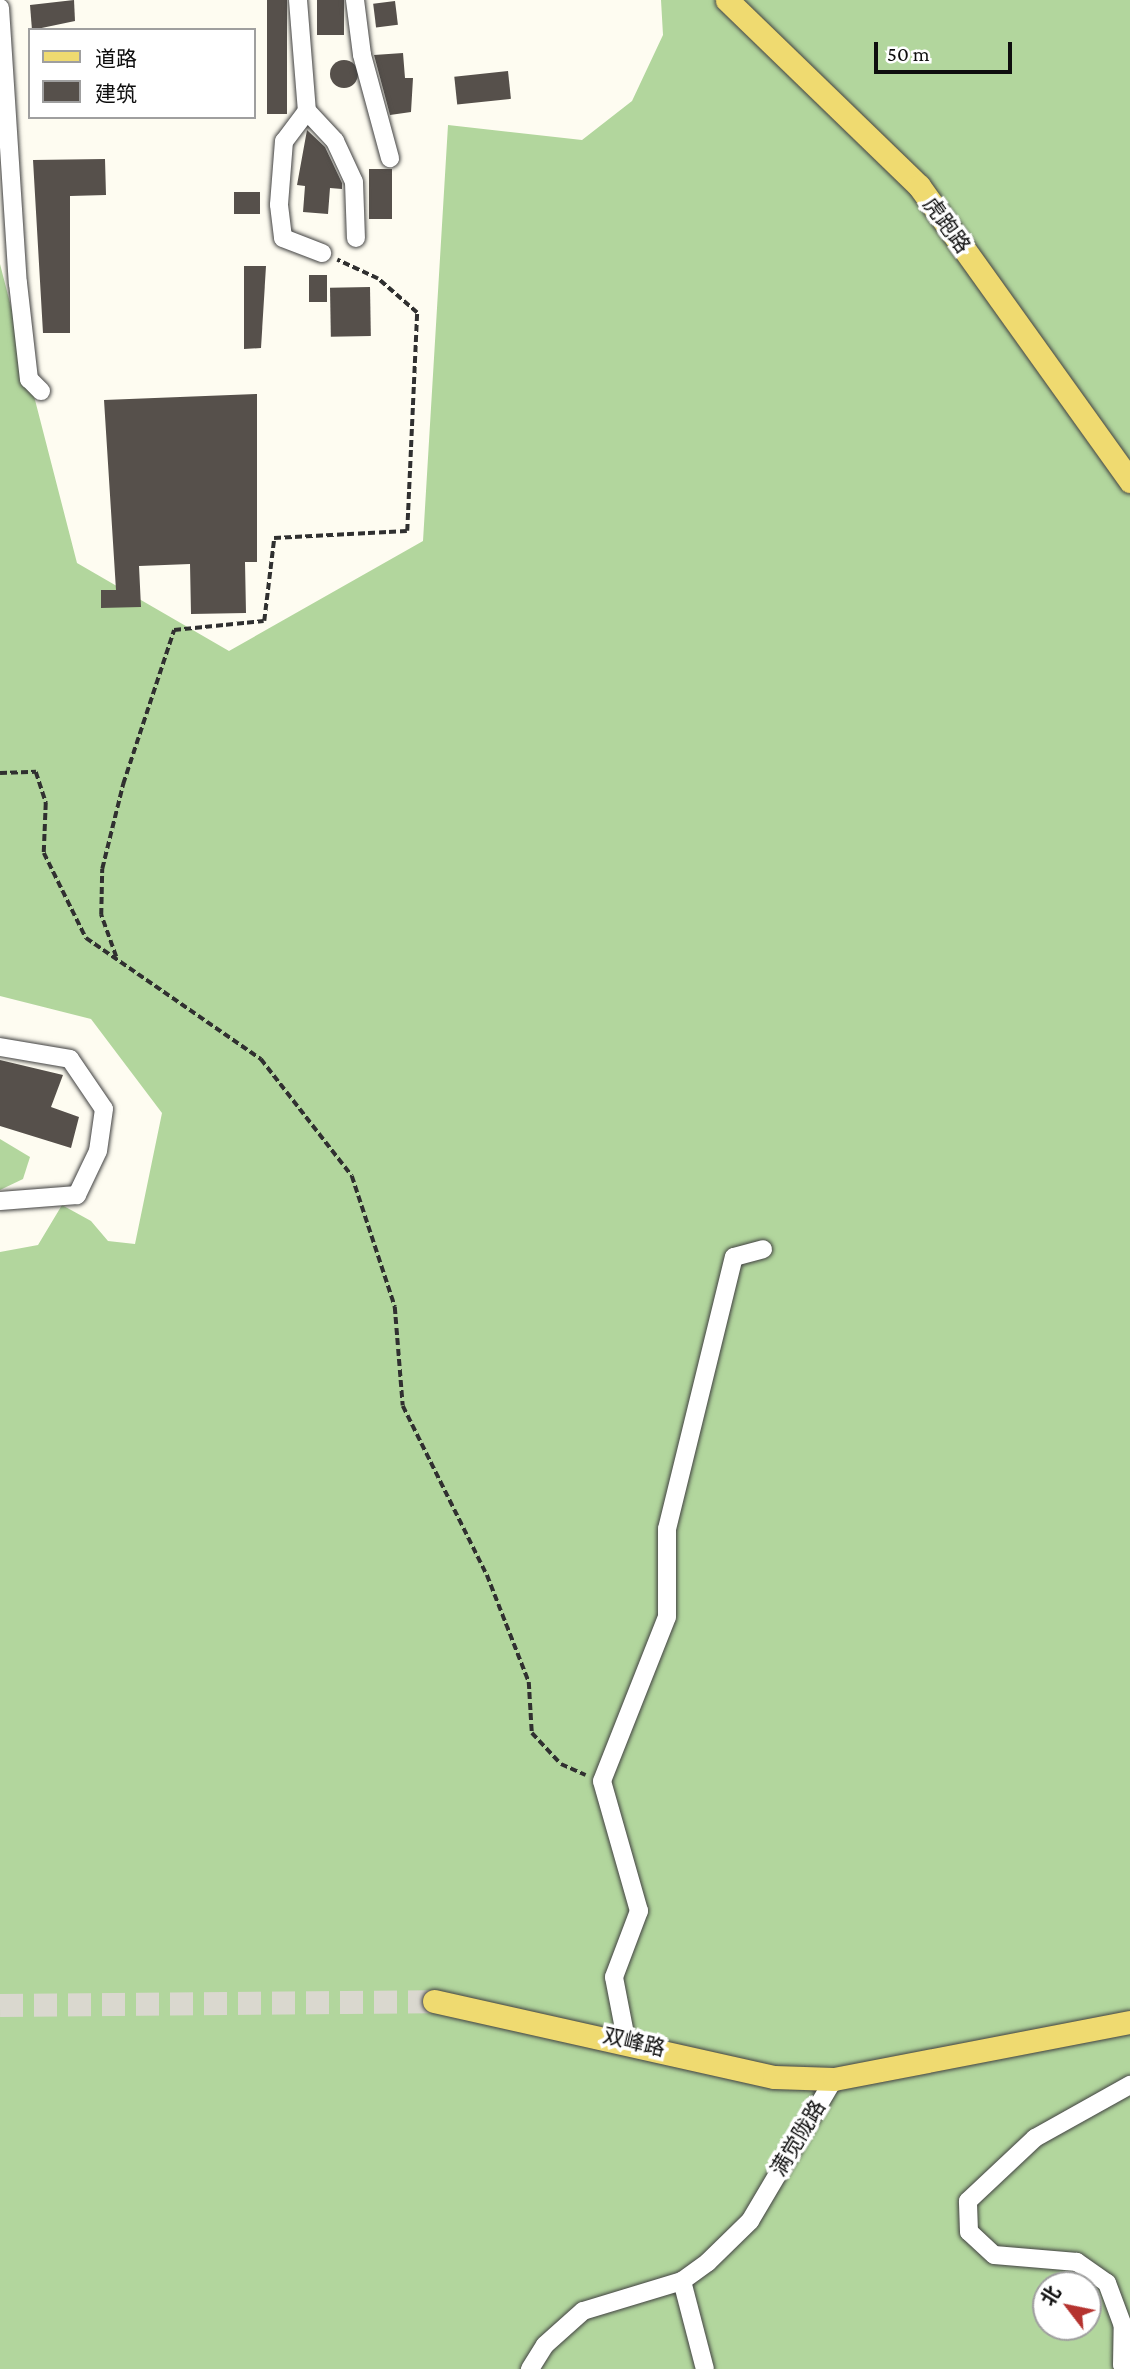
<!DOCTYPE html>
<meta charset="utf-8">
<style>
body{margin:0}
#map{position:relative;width:1130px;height:2369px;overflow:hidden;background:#fefcf1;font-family:"Crimson Pro","Noto Sans SC",serif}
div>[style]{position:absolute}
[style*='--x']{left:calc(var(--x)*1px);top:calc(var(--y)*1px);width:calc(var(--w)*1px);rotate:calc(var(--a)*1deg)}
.forest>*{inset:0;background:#b2d69d}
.building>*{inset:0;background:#56504b;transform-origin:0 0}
.round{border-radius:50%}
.major-tunnel>*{height:23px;margin-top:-11.5px;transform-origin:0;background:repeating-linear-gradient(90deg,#dad8cf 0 23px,transparent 0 34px)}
.path>*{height:3.5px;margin-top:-1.75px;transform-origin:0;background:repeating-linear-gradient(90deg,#303030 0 7px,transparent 0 10.5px)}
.roads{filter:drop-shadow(0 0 2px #414141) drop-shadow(0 0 2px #414141)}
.minor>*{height:18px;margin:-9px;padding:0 9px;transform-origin:9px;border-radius:9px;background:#fff}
.major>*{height:23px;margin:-11.5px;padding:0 11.5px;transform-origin:11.5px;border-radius:11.5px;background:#efda70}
span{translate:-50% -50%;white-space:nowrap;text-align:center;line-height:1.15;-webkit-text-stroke:7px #fff;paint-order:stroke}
.street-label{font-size:21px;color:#0e0e0e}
.legend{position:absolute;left:28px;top:28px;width:228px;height:91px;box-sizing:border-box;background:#fff;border:2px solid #9f9f9f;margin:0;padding:9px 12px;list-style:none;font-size:21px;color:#0e0e0e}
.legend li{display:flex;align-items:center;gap:14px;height:35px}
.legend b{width:35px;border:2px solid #9f9f9f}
.north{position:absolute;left:1032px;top:2271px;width:70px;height:70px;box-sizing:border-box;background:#fff;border:2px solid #9f9f9f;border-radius:50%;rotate:302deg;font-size:19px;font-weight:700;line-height:28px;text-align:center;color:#0e0e0e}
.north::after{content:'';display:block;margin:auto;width:24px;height:32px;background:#b5332f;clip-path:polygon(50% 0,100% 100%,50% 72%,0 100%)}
.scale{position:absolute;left:874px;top:42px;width:138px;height:32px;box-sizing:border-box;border:4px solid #0e0e0e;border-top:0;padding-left:9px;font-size:21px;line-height:24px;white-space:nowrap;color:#0e0e0e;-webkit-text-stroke:5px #fff;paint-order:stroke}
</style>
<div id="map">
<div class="forest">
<i style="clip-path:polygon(evenodd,661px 0,1130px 0,1130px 2369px,0 2369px,0 1252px,38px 1245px,62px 1205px,91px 1221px,108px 1241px,135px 1244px,162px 1113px,91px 1019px,0 996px,0 264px,77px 563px,229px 651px,423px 541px,448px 125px,582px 140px,632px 101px,663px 35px,661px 0,1046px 2285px,1088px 2285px,1088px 2327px,1046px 2327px,1046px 2285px)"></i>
<i style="clip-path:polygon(0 1139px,30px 1157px,23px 1179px,0 1190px)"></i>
</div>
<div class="building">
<i style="clip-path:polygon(74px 0,75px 21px,32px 30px,30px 5px)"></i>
<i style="left:267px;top:0;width:20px;height:114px"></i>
<i style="left:317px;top:0;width:27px;height:35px"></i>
<i style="left:395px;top:1px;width:24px;height:22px;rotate:83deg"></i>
<i style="clip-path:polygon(403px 53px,405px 78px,413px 78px,411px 112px,390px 115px,374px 55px)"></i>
<i class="round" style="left:330px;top:60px;width:28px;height:28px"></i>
<i style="left:508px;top:71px;width:28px;height:54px;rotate:84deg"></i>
<i style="clip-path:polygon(307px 130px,325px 147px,342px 183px,342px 189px,330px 188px,328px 214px,303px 212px,305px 186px,297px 185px)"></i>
<i style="clip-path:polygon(105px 159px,106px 195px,70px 196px,70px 333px,43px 333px,33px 160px)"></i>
<i style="left:369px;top:169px;width:23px;height:50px"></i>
<i style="left:234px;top:192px;width:26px;height:22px"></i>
<i style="clip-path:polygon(244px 266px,266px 266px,261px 348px,244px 349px)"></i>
<i style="left:309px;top:275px;width:18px;height:27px"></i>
<i style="left:370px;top:287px;width:49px;height:40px;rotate:89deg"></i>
<i style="clip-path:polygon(257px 394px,257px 562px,245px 562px,246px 613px,191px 614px,190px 564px,139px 566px,141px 607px,101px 608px,101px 590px,116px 590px,104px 400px)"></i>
<i style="clip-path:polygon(0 1060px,63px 1075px,51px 1107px,79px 1117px,71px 1148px,0 1126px)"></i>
</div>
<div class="major-tunnel">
<i style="--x:0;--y:2005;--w:434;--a:-0.5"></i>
</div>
<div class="path">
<i style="--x:0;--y:773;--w:36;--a:-2"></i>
<i style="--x:36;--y:772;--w:33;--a:72"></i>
<i style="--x:46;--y:803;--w:50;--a:92.3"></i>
<i style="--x:44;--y:853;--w:95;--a:63.7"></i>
<i style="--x:86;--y:938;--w:213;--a:34.7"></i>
<i style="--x:261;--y:1059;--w:148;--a:52.1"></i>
<i style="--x:352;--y:1176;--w:138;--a:71.8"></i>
<i style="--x:395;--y:1307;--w:99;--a:85.4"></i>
<i style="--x:403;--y:1406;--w:189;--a:63.6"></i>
<i style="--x:487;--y:1575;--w:115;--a:68.6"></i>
<i style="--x:529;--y:1682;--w:51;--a:86.6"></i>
<i style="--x:532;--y:1733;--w:42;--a:46.9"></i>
<i style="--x:561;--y:1764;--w:27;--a:24"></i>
<i style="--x:116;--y:957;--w:45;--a:-109.7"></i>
<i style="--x:101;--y:915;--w:46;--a:-88.8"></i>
<i style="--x:102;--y:869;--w:88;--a:-76.1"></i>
<i style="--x:123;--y:784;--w:162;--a:-71.7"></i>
<i style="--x:174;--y:630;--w:90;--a:-5.7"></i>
<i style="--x:264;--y:621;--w:84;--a:-83.1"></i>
<i style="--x:274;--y:538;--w:133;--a:-3"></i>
<i style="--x:407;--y:531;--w:218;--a:-87.4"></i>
<i style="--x:417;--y:313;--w:52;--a:-138.9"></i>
<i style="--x:378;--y:279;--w:45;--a:-155.1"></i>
</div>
<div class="roads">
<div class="minor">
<i style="--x:298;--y:0;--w:111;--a:85.4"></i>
<i style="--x:307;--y:111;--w:41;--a:47"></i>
<i style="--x:335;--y:141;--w:45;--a:65.1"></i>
<i style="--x:354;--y:182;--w:56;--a:88"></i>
<i style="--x:355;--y:0;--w:55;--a:82.7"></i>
<i style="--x:362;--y:55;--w:107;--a:74.8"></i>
<i style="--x:0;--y:8;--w:276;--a:86.3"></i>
<i style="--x:18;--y:283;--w:97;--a:83.5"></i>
<i style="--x:29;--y:379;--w:17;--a:45"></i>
<i style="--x:307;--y:111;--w:38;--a:127"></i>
<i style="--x:284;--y:141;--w:64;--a:94.5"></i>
<i style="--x:279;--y:205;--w:33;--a:83"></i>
<i style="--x:283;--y:238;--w:42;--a:21"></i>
<i style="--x:0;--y:1047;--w:71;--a:9.7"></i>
<i style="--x:70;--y:1059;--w:60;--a:55.8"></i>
<i style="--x:104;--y:1109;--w:42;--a:98.1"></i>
<i style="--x:98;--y:1151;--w:49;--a:115.5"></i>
<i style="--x:77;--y:1195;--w:77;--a:175.5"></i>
<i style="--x:626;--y:2039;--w:63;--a:-101"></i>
<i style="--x:614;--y:1977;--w:71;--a:-69.3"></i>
<i style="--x:639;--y:1911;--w:135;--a:-105.9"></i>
<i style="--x:602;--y:1781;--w:176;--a:-68.4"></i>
<i style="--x:667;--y:1617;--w:88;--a:-90"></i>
<i style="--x:667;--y:1529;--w:280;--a:-76.2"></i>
<i style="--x:734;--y:1257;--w:30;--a:-15"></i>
<i style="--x:682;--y:2281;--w:91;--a:75.4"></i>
<i style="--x:530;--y:2369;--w:28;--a:-58"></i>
<i style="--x:545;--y:2345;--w:51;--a:-41.8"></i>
<i style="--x:583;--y:2311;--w:103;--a:-16.9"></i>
<i style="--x:682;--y:2281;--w:32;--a:-36"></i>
<i style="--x:708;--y:2262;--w:59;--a:-44.3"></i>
<i style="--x:750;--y:2221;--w:165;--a:-59.4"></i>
<i style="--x:1128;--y:2369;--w:7;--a:-146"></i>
<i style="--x:1122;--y:2365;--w:39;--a:-89"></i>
<i style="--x:1123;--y:2326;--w:46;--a:-110.4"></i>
<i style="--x:1107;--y:2283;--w:37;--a:-145"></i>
<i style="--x:1077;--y:2262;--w:83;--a:-175.2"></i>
<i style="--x:994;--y:2255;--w:34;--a:-137"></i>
<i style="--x:969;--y:2232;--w:31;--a:-92"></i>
<i style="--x:968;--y:2201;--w:92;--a:-43.2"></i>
<i style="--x:1035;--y:2138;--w:109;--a:-29.2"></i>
</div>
<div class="major">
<i style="--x:727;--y:0;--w:267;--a:44.1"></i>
<i style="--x:919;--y:186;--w:363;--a:54.4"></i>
<i style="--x:434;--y:2001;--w:348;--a:12.6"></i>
<i style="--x:774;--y:2077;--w:60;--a:1.9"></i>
<i style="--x:834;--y:2079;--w:301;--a:-10.9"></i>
</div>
</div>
<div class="street-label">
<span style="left:947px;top:225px;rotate:54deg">虎跑路</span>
<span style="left:634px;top:2042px;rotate:13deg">双峰路</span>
<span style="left:798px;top:2138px;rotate:-59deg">满觉陇路</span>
</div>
<ul class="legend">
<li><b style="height:9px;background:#efda70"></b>道路</li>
<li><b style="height:19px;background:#56504b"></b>建筑</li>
</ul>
<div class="north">北</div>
<div class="scale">50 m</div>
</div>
